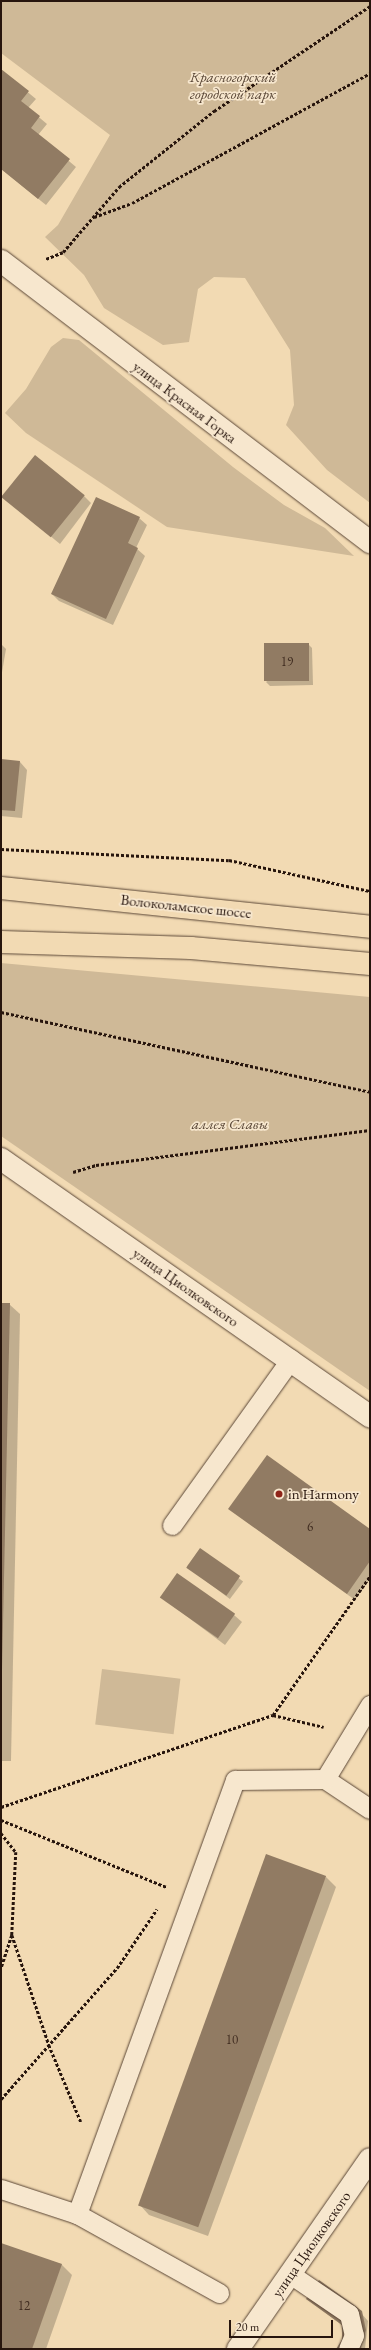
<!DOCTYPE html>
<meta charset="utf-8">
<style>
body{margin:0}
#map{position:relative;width:371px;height:2350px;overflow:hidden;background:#f2dab3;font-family:"EB Garamond",serif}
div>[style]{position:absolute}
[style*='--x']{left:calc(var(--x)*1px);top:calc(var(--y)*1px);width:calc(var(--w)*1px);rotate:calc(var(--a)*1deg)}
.green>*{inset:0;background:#cfb997;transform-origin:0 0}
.shadow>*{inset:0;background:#0003;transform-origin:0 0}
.building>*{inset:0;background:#917b63;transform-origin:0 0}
.path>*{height:2.5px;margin-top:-1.25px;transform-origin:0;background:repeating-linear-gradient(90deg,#27150d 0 3px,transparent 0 5px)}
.roads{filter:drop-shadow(0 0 1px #5a4636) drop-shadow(0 0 1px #5a4636)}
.service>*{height:19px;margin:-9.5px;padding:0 9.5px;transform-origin:9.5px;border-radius:9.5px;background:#f7e7ce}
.minor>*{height:22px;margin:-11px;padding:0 11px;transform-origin:11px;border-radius:11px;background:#f7e7ce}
.primary>*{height:22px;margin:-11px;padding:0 11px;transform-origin:11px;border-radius:11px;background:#f2dab3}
.dots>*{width:11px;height:11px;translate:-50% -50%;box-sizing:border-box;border:2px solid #f7e7ce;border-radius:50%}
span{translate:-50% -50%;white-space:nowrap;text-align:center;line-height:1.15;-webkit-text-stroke:3.5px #f7e7ce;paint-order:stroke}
.number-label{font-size:13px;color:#422e22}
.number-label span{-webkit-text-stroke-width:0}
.park-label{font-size:15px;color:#594636;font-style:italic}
.street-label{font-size:15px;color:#27150d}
.poi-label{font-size:15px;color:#27150d}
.left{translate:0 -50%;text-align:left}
.frame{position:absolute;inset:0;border:2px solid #27150d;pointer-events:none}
.scale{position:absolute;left:229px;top:2320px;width:104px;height:18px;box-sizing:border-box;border:2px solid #27150d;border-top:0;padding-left:5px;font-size:12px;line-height:14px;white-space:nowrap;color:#27150d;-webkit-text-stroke:3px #f7e7ce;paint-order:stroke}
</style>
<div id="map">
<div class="green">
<i style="clip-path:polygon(1px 1px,370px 1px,370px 503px,327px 470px,286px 425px,294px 405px,290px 350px,245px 278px,214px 277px,198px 289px,189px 342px,163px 345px,104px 308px,84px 275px,45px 237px,58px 225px,110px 135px,1px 53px)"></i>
<i style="clip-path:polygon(63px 338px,79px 340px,233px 467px,284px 505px,325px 528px,354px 556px,167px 527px,26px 433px,5px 413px,26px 389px,51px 347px)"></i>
<i style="clip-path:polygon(1px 963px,370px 997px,370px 1391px,1px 1136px)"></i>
<i style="left:102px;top:1669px;width:79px;height:56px;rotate:7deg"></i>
</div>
<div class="shadow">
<i style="clip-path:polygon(1px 70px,36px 99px,28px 108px,47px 124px,38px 135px,76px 167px,46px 205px,1px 169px)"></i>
<i style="clip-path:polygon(84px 496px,91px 503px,60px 544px,3px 497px)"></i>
<i style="clip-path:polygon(139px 518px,147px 525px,136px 548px,145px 556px,113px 625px,59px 601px,52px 594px)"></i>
<i style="clip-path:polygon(1px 644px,6px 649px,1px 678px)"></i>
<i style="clip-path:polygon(308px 644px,312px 648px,313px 685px,270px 686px,266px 682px)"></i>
<i style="clip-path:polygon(1px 760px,20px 762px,27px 770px,22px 818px,1px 816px)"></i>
<i style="clip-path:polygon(1px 1304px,9px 1304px,20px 1314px,11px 1761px,1px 1761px)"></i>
<i style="clip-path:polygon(229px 1509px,370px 1530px,370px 1579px,355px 1600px)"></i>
<i style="left:200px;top:1549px;width:54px;height:22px;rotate:37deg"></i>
<i style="clip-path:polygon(161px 1597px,234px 1615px,242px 1622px,225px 1645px)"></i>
<i style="clip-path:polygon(326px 1877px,336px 1887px,208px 2236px,149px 2215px,139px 2204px)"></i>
<i style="clip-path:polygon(1px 2246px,61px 2264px,72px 2275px,46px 2349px,1px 2349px)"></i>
<i style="clip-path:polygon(320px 2281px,353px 2304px,368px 2321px,365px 2349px,337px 2349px,343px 2340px,343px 2326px,307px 2299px)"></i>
</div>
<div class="building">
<i style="clip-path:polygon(1px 69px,29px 91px,21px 101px,40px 116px,31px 128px,70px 159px,38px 199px,1px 169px)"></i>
<i style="left:35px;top:455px;width:64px;height:54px;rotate:39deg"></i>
<i style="clip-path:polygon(96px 497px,140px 517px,128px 543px,138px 548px,106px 619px,51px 594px)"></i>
<i style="left:309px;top:643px;width:38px;height:45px;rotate:90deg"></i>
<i style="clip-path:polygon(1px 759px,20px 761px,15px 811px,1px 810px)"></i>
<i style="clip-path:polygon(1px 1303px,10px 1303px,2px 1670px,1px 1670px)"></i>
<i style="clip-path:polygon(267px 1455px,370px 1529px,370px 1561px,347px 1594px,228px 1509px)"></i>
<i style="left:200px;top:1548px;width:49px;height:24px;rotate:35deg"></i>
<i style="left:177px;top:1573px;width:71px;height:30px;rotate:35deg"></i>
<i style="left:266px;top:1854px;width:64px;height:374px;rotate:20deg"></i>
<i style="clip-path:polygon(1px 2243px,62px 2264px,32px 2349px,1px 2349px)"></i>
<i style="clip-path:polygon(319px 2280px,362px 2311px,366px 2330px,360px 2349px,336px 2349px,342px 2340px,342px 2325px,306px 2299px)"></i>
</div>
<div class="path">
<i style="--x:94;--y:217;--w:40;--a:-20.2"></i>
<i style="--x:132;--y:203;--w:271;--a:-28.6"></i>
<i style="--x:46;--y:259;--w:18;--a:-22"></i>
<i style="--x:63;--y:252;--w:86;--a:-49.3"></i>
<i style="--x:119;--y:187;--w:122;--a:-38.7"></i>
<i style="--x:214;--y:111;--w:188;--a:-33.9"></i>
<i style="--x:1;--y:849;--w:228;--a:2.8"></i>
<i style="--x:229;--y:860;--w:144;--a:12.4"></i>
<i style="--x:1;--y:1012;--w:378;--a:12.2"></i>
<i style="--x:73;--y:1172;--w:24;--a:-17"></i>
<i style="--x:96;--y:1165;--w:276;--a:-7.3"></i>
<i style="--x:273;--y:1715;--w:169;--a:-55.1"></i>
<i style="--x:1;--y:1807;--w:287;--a:-18.7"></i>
<i style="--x:273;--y:1715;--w:52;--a:13.2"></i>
<i style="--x:1;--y:1820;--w:179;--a:22"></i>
<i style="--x:1;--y:1833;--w:24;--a:52"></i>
<i style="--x:16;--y:1852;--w:83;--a:92.8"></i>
<i style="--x:12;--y:1935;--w:35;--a:108"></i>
<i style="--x:12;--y:1935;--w:116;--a:71.4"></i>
<i style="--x:49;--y:2045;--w:83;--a:67.4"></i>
<i style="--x:1;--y:2099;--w:175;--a:-48.5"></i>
<i style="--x:117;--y:1968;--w:71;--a:-55.9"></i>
</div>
<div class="roads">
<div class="service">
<i style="--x:172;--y:1525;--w:204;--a:-54.4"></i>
<i style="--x:325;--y:1779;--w:54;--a:33.7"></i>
<i style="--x:1;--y:2189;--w:80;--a:18.2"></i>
<i style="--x:290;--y:2274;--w:71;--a:34.1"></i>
<i style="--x:349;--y:2314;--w:22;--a:77"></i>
<i style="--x:354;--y:2335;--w:15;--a:113"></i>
<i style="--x:219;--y:2293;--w:162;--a:-150.9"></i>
<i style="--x:77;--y:2214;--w:462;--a:-70"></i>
<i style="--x:235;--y:1780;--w:90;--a:-0.6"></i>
<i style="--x:325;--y:1779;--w:87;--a:-58.7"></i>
</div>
<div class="minor">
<i style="--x:1;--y:261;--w:464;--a:37.3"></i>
<i style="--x:1;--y:1159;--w:450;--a:34.9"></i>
<i style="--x:238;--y:2349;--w:231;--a:-55.2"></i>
</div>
<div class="primary">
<i style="--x:1;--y:888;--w:371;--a:6"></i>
<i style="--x:1;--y:942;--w:190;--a:1.8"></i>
<i style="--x:191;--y:948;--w:180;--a:5.1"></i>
</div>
</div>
<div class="dots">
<i style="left:279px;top:1494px;background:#8f2418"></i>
</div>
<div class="number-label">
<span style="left:287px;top:662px">19</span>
<span style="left:310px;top:1527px">6</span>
<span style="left:232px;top:2040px">10</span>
<span style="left:24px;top:2306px">12</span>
</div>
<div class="park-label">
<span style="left:233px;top:85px">Красногорский<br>городской парк</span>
<span style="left:230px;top:1124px">аллея Славы</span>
</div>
<div class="street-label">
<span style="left:185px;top:402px;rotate:37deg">улица Красная Горка</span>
<span style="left:186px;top:906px;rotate:6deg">Волоколамское шоссе</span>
<span style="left:186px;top:1287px;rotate:35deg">улица Циолковского</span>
<span style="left:311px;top:2244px;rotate:-55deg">улица Циолковского</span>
</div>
<div class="poi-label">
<span class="left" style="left:288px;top:1494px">in Harmony</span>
</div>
<div class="frame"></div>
<div class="scale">20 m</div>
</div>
